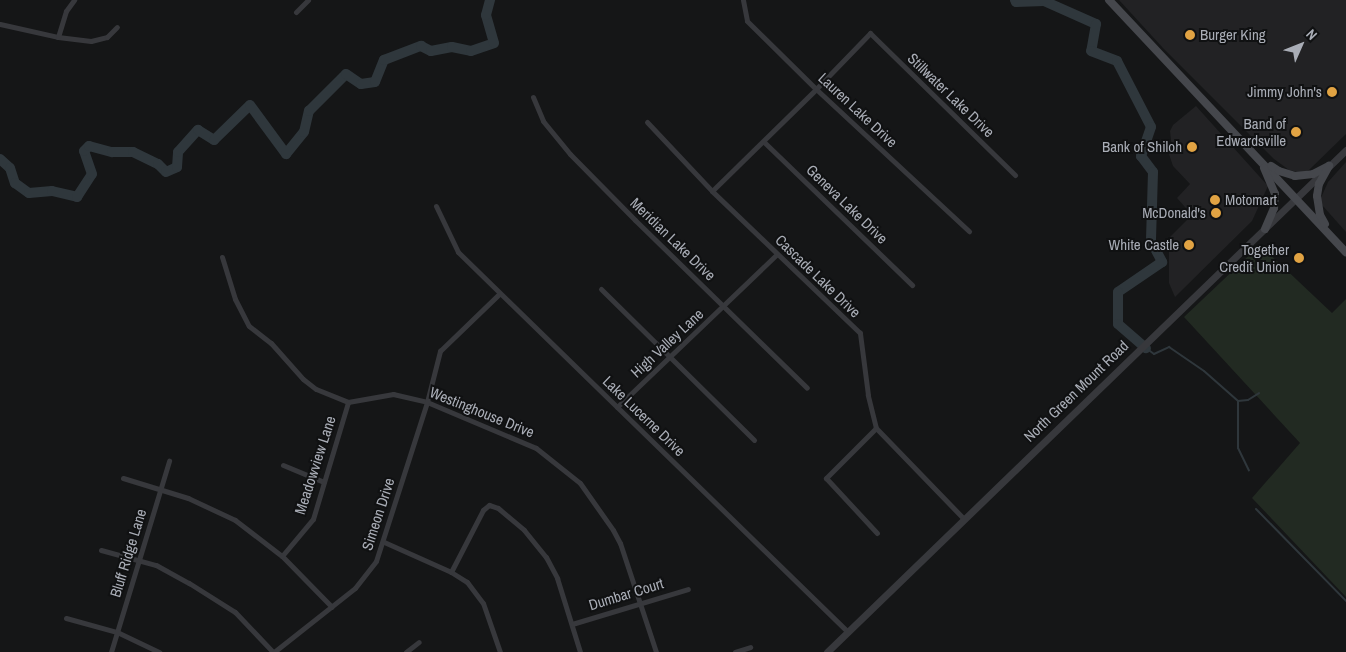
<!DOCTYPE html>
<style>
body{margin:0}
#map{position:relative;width:1346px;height:652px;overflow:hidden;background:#151617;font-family:"Archivo Narrow",sans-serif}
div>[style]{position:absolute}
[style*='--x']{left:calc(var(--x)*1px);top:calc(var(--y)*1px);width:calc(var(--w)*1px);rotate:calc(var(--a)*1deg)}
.built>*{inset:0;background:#222224}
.green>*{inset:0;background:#222a22}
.stream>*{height:2px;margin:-1px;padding:0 1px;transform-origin:1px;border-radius:1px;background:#2f373c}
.river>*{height:10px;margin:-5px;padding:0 5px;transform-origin:5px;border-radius:5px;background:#2f373c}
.minor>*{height:5px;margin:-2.5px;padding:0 2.5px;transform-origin:2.5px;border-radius:2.5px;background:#37383c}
.tertiary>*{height:7px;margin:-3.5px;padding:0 3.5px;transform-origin:3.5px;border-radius:3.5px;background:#37383c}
.secondary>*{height:8px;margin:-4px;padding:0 4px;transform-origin:4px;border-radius:4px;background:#45474c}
.dots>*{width:14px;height:14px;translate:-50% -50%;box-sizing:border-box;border:2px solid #101112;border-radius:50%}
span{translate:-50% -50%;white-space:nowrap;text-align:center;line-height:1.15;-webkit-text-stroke:4px #101112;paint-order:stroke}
.poi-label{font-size:15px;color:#a9adb6}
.left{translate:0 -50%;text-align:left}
.right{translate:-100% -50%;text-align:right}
.street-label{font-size:15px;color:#a9adb6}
.north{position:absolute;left:1276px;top:20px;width:50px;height:50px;-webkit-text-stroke:4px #101112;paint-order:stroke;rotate:46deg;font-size:14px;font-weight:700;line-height:20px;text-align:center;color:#a9adb6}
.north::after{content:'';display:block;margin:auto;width:18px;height:22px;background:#a9adb6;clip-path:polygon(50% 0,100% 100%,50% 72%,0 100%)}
</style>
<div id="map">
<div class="built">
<i style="clip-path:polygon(1119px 0,1346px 0,1346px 134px,1309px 170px,1302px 173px,1289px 170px,1274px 159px,1163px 48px)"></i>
<i style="clip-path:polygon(1196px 106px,1268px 186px,1252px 221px,1175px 297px,1169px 283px,1169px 238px,1192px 215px,1177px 198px,1190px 184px,1173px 166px,1168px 151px,1172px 149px,1170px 131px,1173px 125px)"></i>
<i style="clip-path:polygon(1346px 162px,1346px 232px,1322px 205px,1320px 200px,1328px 182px)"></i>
</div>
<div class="green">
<i style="clip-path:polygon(1260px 245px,1332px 313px,1346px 299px,1346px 597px,1252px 498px,1300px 443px,1184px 317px)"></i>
</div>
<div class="stream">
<i style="--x:1146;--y:348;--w:10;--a:37"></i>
<i style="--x:1154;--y:354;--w:17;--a:-25"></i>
<i style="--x:1169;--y:347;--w:42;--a:34.4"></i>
<i style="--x:1204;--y:371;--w:45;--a:41.4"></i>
<i style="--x:1238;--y:401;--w:47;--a:90"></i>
<i style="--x:1238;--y:448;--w:25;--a:64"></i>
<i style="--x:1238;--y:401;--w:10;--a:-6"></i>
<i style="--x:1248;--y:400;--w:13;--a:-32"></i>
<i style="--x:1256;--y:509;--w:129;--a:45.6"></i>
</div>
<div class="river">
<i style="--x:1015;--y:0;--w:2;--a:63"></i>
<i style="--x:1016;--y:2;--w:28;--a:-2"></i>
<i style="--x:1044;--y:1;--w:57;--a:23.9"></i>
<i style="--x:1096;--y:24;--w:27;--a:100"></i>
<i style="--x:1091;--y:51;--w:28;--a:21"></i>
<i style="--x:1117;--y:61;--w:74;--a:62.7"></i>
<i style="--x:1151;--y:127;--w:31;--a:109"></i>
<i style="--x:1141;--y:156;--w:20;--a:53"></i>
<i style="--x:1153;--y:172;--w:69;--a:91.7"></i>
<i style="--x:1151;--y:241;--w:24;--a:62"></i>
<i style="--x:1162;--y:262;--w:53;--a:145.7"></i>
<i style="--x:1118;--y:292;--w:32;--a:90"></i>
<i style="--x:1118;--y:324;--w:37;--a:41"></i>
<i style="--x:0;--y:159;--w:13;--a:42"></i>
<i style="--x:10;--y:168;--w:16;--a:72"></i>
<i style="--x:15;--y:183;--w:17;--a:36"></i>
<i style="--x:29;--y:193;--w:23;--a:-5"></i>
<i style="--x:52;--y:191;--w:26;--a:13"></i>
<i style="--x:77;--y:197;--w:27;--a:-57"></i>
<i style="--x:92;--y:174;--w:24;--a:-109"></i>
<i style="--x:84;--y:151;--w:7;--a:-45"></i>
<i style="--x:89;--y:146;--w:24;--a:15"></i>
<i style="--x:112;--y:152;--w:21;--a:0"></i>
<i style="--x:133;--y:152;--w:28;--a:26"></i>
<i style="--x:158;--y:164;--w:11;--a:45"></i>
<i style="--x:166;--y:172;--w:12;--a:-24"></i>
<i style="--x:177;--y:167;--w:15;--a:-86"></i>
<i style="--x:178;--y:152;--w:30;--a:-48"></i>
<i style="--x:198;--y:130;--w:19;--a:32"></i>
<i style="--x:214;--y:140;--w:50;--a:-44.2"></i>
<i style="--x:250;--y:105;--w:61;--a:53.7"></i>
<i style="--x:286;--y:154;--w:28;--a:-51"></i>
<i style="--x:304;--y:132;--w:22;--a:-77"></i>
<i style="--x:309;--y:111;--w:52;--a:-45"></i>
<i style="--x:346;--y:74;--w:18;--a:34"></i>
<i style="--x:361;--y:84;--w:14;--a:-8"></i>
<i style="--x:375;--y:82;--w:24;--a:-68"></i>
<i style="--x:384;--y:60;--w:40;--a:-21"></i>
<i style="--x:421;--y:46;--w:11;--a:27"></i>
<i style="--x:431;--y:51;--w:21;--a:-11"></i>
<i style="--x:452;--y:47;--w:19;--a:12"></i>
<i style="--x:471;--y:51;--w:24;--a:-19"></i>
<i style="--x:494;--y:43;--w:29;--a:-106"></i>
<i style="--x:486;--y:15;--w:16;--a:-75"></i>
</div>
<div class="minor">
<i style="--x:743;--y:0;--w:21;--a:79"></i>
<i style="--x:747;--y:21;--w:97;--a:44.6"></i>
<i style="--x:816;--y:89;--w:209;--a:42.9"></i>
<i style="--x:296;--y:12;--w:17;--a:-45"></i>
<i style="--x:0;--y:24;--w:59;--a:12.6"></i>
<i style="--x:58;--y:37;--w:33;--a:7"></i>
<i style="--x:91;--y:41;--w:16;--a:-14"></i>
<i style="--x:107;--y:37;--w:14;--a:-45"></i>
<i style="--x:58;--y:37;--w:27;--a:-73"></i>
<i style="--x:66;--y:11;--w:14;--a:-54"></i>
<i style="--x:533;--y:97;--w:26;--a:67"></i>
<i style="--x:543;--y:121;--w:43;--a:50.7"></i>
<i style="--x:570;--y:154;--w:93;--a:45.4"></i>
<i style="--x:635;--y:220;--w:240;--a:44.3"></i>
<i style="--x:647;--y:122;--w:95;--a:46.7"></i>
<i style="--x:764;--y:142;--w:206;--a:44"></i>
<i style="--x:436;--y:206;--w:51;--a:64.4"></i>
<i style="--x:458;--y:252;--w:545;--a:44.26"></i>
<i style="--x:222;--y:257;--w:44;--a:72.8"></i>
<i style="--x:235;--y:299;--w:30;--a:63"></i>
<i style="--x:249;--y:326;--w:28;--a:38"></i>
<i style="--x:271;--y:343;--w:48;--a:48.4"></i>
<i style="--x:303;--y:379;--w:16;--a:38"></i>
<i style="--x:316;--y:389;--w:35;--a:22"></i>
<i style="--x:348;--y:402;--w:46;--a:-10.1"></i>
<i style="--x:393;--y:394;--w:35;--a:13"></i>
<i style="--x:427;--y:402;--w:118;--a:22.9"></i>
<i style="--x:536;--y:448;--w:56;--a:38.5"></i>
<i style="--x:580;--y:483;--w:57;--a:54.9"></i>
<i style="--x:613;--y:530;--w:15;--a:62"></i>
<i style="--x:620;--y:543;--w:115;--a:71.7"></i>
<i style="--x:601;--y:289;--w:215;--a:44.6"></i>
<i style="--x:617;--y:407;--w:221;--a:-43.7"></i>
<i style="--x:876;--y:428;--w:71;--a:135"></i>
<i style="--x:826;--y:478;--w:75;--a:47.2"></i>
<i style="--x:283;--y:465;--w:44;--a:22.5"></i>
<i style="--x:123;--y:478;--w:68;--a:17.1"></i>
<i style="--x:188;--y:498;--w:52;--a:25.1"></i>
<i style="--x:235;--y:520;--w:59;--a:37.5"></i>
<i style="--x:282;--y:556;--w:71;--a:45.6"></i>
<i style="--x:964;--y:519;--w:127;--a:-134"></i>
<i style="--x:876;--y:428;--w:34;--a:-104"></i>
<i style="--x:868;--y:395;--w:63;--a:-97.4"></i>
<i style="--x:860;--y:333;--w:205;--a:-136.2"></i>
<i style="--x:712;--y:191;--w:146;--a:-44.4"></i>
<i style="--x:816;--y:89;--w:78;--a:-46"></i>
<i style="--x:870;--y:33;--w:203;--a:44.4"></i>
<i style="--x:384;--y:542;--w:73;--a:24.1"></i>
<i style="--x:451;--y:572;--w:19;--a:32"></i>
<i style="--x:467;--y:582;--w:26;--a:53"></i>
<i style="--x:483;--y:603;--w:52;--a:70.9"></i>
<i style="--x:101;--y:550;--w:57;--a:15.3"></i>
<i style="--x:156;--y:565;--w:38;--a:29"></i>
<i style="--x:189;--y:583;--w:54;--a:32.2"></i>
<i style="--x:235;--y:612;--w:55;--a:46.5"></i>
<i style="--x:282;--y:556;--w:48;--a:-50"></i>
<i style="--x:313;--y:519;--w:122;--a:-73.3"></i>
<i style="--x:451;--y:572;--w:70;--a:-62.7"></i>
<i style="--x:483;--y:510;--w:8;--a:-40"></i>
<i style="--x:489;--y:505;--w:9;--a:18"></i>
<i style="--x:498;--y:508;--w:34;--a:40"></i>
<i style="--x:524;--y:530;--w:35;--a:51"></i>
<i style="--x:546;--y:557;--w:24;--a:62"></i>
<i style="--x:557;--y:578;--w:77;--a:72.7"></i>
<i style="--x:66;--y:618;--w:53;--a:15.4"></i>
<i style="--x:117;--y:632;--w:47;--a:25.5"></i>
<i style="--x:572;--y:624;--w:121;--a:-16.8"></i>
<i style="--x:111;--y:652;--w:200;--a:-73.1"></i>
<i style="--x:274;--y:652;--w:103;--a:-38.3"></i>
<i style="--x:355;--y:588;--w:34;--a:-52"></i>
<i style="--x:376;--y:561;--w:167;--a:-72.2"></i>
<i style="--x:427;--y:402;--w:53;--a:-75.7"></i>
<i style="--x:440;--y:351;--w:83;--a:-44"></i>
<i style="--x:406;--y:652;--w:16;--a:-38"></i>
<i style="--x:735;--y:652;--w:16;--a:-18"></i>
</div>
<div class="tertiary">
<i style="--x:827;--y:652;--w:722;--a:-44.05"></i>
</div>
<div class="secondary">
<i style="--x:1109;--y:0;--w:346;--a:46.8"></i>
<i style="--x:1271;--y:166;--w:9;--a:32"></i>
<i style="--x:1279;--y:171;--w:17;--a:17"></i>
<i style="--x:1295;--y:176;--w:18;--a:-6"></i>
<i style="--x:1313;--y:174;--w:18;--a:-27"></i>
<i style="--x:1264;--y:168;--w:28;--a:67"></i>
<i style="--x:1275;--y:194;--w:14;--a:94"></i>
<i style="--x:1274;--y:208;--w:23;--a:113"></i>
<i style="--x:1325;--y:224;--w:10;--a:-119"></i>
<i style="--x:1320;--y:215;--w:19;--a:-99"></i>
<i style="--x:1317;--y:196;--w:12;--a:-81"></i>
<i style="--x:1319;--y:184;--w:21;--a:-61"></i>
</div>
<div class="dots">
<i style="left:1190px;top:35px;background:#e1a343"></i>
<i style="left:1332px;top:92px;background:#e1a343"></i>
<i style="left:1296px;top:132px;background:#e1a343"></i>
<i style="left:1192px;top:147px;background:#e1a343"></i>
<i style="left:1215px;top:200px;background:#e1a343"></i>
<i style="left:1216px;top:213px;background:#e1a343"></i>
<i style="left:1189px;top:245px;background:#e1a343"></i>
<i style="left:1299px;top:258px;background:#e1a343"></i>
</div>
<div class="poi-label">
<span class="left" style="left:1200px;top:35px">Burger King</span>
<span class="right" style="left:1322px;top:92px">Jimmy John's</span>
<span class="right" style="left:1286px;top:132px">Band of<br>Edwardsville</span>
<span class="right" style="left:1182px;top:147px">Bank of Shiloh</span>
<span class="left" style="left:1225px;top:200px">Motomart</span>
<span class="right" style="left:1206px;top:213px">McDonald's</span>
<span class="right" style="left:1179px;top:245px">White Castle</span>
<span class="right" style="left:1289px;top:258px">Together<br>Credit Union</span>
</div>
<div class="street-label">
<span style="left:951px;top:95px;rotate:44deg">Stillwater Lake Drive</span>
<span style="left:858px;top:110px;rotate:43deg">Lauren Lake Drive</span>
<span style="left:847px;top:204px;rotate:44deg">Geneva Lake Drive</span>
<span style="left:673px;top:239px;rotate:44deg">Meridian Lake Drive</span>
<span style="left:818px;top:276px;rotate:44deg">Cascade Lake Drive</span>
<span style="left:667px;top:343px;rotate:-43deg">High Valley Lane</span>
<span style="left:1076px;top:391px;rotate:-44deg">North Green Mount Road</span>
<span style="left:482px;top:412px;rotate:22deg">Westinghouse Drive</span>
<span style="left:644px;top:416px;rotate:44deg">Lake Lucerne Drive</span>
<span style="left:315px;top:465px;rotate:-72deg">Meadowview Lane</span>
<span style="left:378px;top:514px;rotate:-72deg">Simeon Drive</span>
<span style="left:128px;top:553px;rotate:-73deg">Bluff Ridge Lane</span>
<span style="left:626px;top:594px;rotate:-17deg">Dumbar Court</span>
</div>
<div class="north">N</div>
</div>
